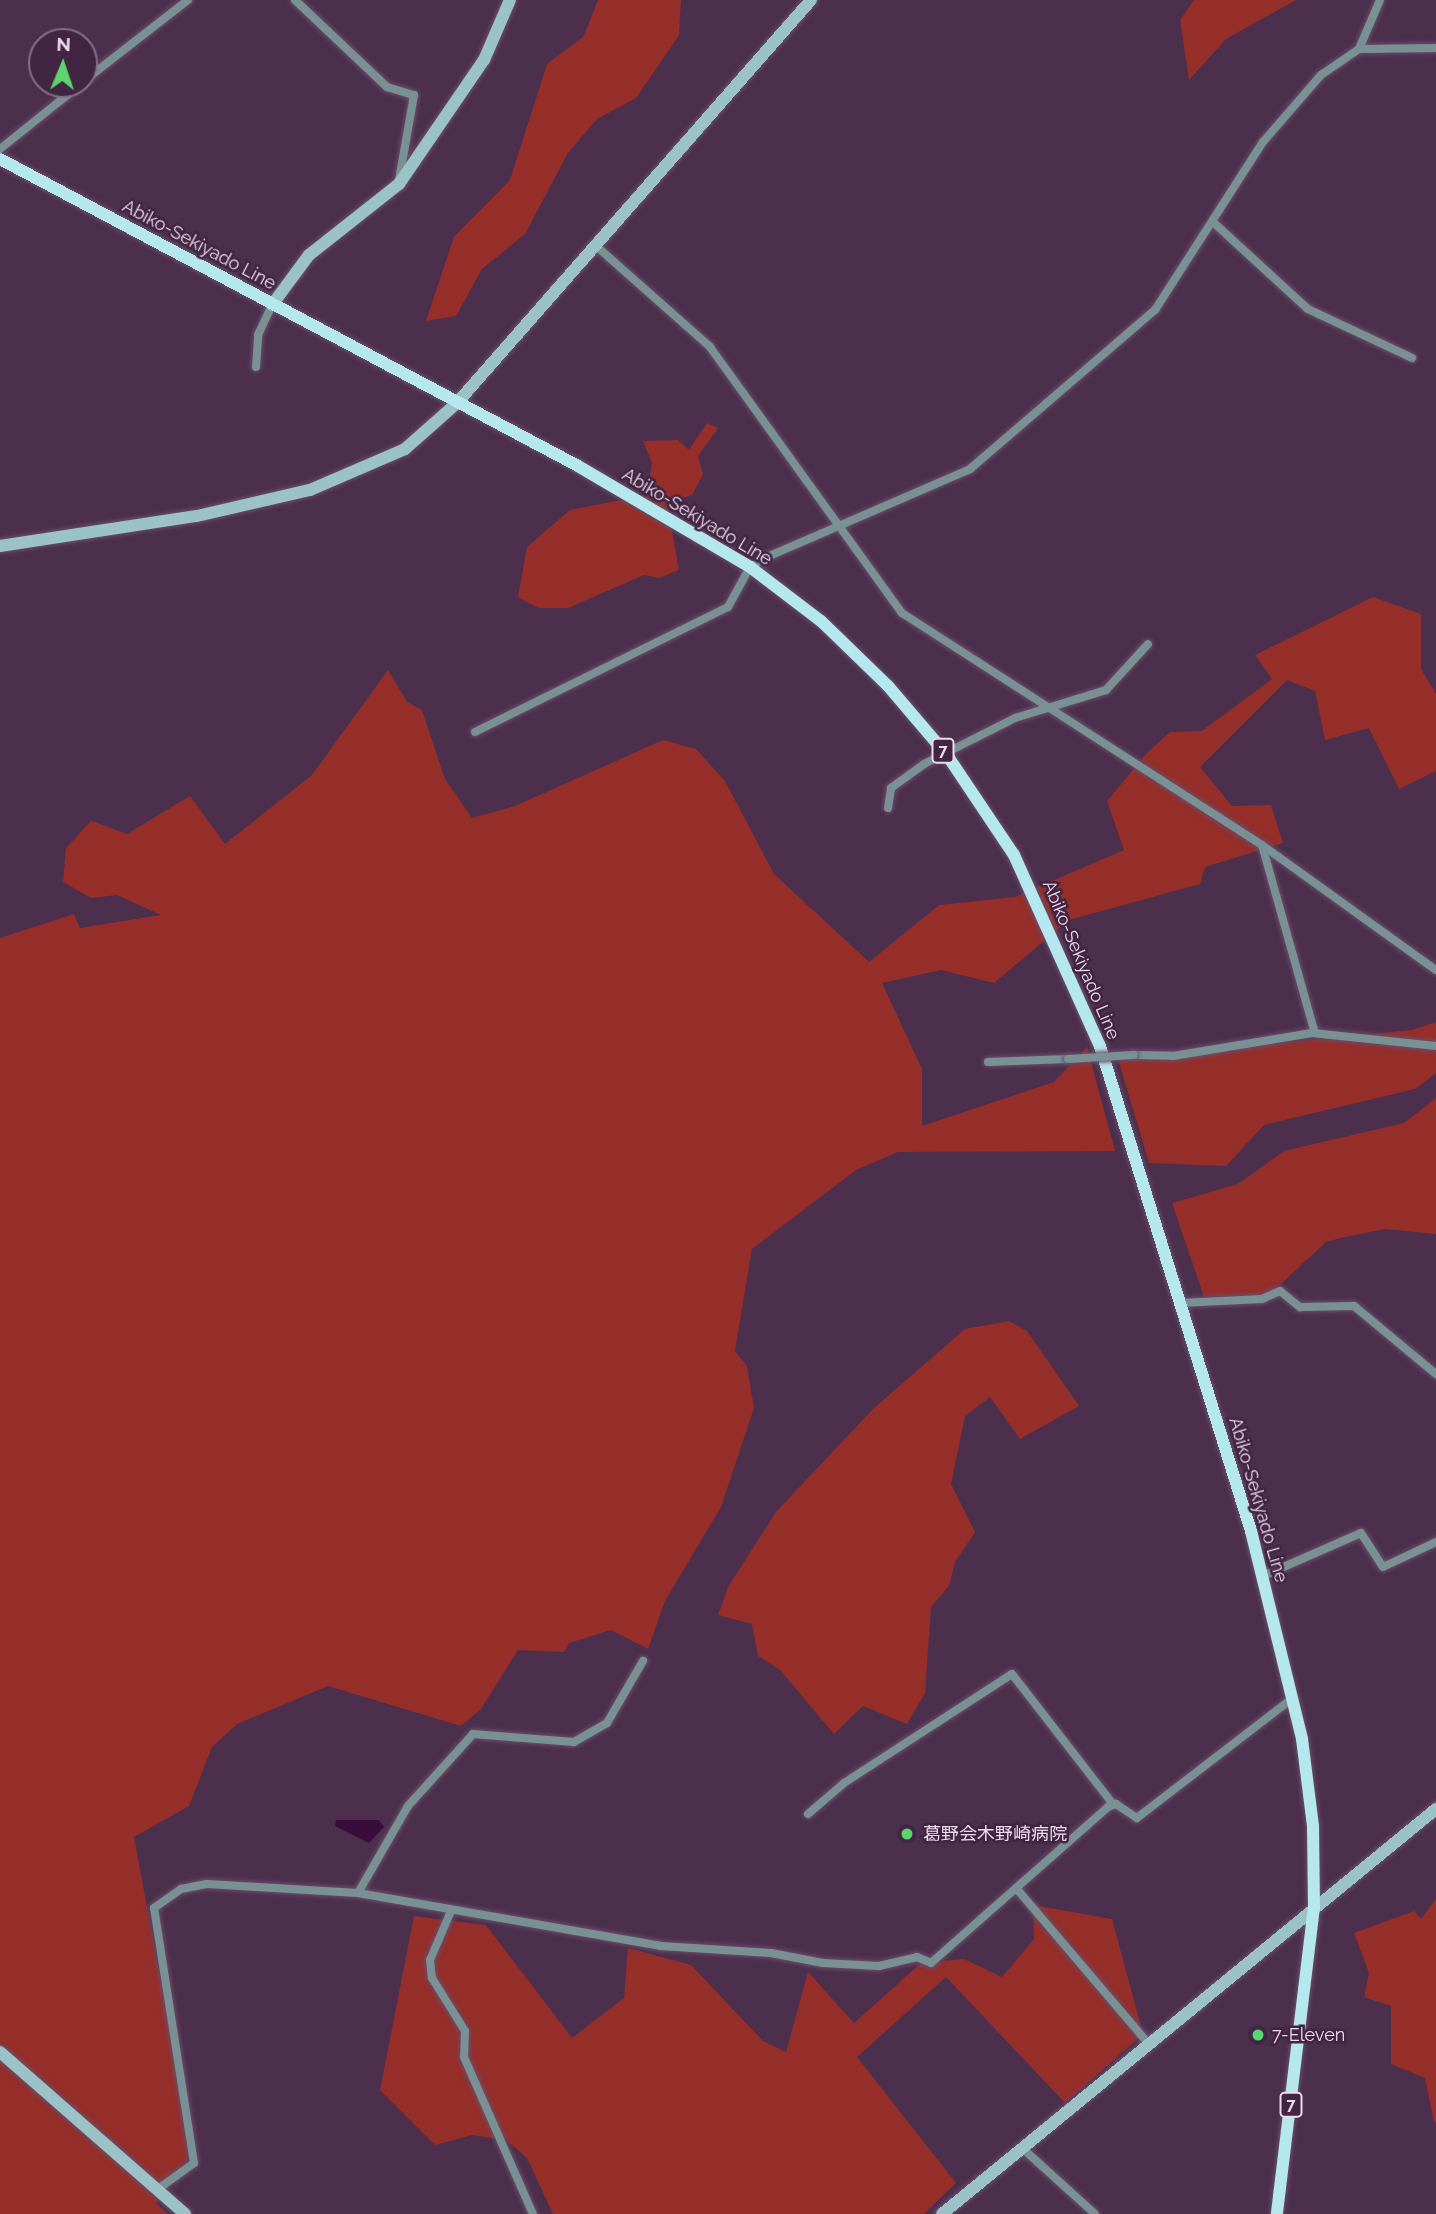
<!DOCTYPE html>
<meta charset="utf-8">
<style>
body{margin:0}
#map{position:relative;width:1436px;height:2214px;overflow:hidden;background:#4c2f4d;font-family:Raleway,"Noto Sans JP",sans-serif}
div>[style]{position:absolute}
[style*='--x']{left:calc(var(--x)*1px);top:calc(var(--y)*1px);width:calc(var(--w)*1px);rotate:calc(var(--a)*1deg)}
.green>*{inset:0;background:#962e2a}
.water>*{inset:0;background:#3a0c3c}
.roads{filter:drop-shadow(0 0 2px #694e6a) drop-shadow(0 0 2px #694e6a)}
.street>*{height:8px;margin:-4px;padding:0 4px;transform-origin:4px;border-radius:4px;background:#799195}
.secondary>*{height:12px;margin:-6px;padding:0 6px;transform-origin:6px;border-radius:6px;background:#9ac2c7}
.primary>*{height:12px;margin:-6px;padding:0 6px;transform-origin:6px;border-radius:6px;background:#b4e7ee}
.bridges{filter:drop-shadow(0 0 2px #694e6a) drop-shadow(0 0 2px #694e6a)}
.street-bridge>*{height:8px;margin:-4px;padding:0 4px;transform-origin:4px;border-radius:4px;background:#799195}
.dots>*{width:19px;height:19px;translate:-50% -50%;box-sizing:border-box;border:4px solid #412542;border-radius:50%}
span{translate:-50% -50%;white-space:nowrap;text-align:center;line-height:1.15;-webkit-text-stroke:5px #412542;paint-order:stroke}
.shield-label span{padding:2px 5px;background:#412542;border:2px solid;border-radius:5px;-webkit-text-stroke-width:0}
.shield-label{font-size:16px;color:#eddbed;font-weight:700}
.street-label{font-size:18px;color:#eddbed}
.poi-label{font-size:18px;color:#eddbed}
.left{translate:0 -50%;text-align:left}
.north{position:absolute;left:28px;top:28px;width:70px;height:70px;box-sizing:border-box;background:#412542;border:2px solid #866e86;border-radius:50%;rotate:2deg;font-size:19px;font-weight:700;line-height:28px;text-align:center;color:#eddbed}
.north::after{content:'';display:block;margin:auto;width:24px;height:32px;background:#5bd56e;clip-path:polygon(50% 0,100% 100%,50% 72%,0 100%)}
</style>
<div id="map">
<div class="green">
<i style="clip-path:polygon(598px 0,681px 0,679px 35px,636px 98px,597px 119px,568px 153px,525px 234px,482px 269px,456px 316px,426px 321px,454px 237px,510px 180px,547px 64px,584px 36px)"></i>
<i style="clip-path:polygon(1194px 0,1296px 0,1226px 39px,1189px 80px,1180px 20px)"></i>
<i style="clip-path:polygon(707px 423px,718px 428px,698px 456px,703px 474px,692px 495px,667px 503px,679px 570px,659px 578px,644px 575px,568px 608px,538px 608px,518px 597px,527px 547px,570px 510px,647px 495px,652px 463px,643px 441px,678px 440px,689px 450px)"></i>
<i style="clip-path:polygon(1373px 597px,1421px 614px,1421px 669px,1436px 694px,1436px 771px,1399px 789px,1369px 728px,1325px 740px,1315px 691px,1287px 680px,1200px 767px,1232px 806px,1271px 805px,1283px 843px,1205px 867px,1200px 884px,1069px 920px,994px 983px,941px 970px,882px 983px,922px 1069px,922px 1126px,1054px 1082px,1087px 1047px,1115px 1151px,898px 1152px,856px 1170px,752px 1249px,735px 1351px,747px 1366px,754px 1408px,721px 1507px,665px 1601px,648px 1649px,611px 1630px,569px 1643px,564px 1652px,518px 1650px,481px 1709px,461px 1726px,328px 1686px,237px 1724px,212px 1747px,189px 1806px,134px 1837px,192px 2150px,184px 2171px,156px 2203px,168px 2214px,0 2214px,0 938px,74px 914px,80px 928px,161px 915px,117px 895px,91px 898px,63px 882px,66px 848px,91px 821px,127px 834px,190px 796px,225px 844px,312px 775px,388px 670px,407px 702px,422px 710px,445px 779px,472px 818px,515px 806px,663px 740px,696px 749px,725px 781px,774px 874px,869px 962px,939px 905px,1015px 897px,1124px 850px,1107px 801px,1147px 753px,1170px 732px,1202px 731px,1272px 679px,1255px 655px)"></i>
<i style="clip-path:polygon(1436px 1022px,1436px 1073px,1415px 1089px,1264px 1125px,1226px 1166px,1149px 1163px,1118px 1059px,1412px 1030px)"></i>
<i style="clip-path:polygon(1436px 1098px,1436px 1234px,1385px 1229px,1345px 1237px,1326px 1242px,1269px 1295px,1204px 1297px,1172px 1203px,1238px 1184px,1284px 1151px,1404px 1123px)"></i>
<i style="clip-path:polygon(1009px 1321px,1027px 1331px,1079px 1406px,1020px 1439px,990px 1397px,965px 1416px,951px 1484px,975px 1532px,955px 1562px,949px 1586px,931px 1607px,925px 1693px,907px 1724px,863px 1706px,834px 1734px,780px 1670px,758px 1656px,752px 1624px,718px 1615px,728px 1587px,776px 1512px,873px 1409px,965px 1329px)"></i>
<i style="clip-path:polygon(1436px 1899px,1436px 2122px,1434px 2122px,1425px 2078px,1391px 2064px,1391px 2006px,1364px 1997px,1369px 1973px,1354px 1933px,1414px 1911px,1421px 1919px)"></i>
<i style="clip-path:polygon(1033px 1905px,1112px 1919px,1143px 2034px,1065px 2103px,946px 1977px,857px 2057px,956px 2183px,924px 2214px,553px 2214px,527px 2158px,506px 2140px,472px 2135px,435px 2145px,380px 2090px,414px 1916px,486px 1925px,572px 2038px,624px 1998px,628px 1948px,691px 1965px,763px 2041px,786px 2052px,808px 1972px,854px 2023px,921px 1963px,964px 1959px,1002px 1977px,1034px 1939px)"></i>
</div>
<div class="water">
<i style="clip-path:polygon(336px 1820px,379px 1820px,384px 1827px,369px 1843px,335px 1826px)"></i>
</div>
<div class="roads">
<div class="street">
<i style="--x:295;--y:0;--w:127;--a:43.4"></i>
<i style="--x:387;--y:87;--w:28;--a:17"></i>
<i style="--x:414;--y:95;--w:86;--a:100"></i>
<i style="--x:1359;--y:49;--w:53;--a:-66.8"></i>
<i style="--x:84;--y:81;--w:132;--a:-37.9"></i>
<i style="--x:0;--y:149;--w:104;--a:-38.7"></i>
<i style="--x:1214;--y:223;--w:127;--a:42.5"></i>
<i style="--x:1308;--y:309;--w:115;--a:25.2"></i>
<i style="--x:596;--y:246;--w:152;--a:41.5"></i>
<i style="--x:710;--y:347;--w:328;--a:54.2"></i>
<i style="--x:902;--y:613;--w:428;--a:32.8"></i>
<i style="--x:1262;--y:845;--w:214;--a:35.7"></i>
<i style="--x:256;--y:367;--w:32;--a:-86"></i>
<i style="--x:258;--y:335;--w:33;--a:-65"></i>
<i style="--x:475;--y:732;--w:282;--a:-26.3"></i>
<i style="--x:728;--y:607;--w:46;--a:-61.2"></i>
<i style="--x:750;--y:567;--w:20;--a:-30"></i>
<i style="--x:767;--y:557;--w:221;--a:-23.4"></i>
<i style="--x:970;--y:469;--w:244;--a:-40.7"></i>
<i style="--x:1155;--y:310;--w:200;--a:-57.3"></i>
<i style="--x:1263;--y:142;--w:89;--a:-49.1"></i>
<i style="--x:1321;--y:75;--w:46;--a:-34.4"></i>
<i style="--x:1359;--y:49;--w:77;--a:-0.7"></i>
<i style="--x:888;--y:808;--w:20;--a:-81"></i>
<i style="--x:891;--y:788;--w:41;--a:-36"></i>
<i style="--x:924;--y:764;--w:102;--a:-26.8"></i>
<i style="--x:1015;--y:718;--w:95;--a:-17.1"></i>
<i style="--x:1106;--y:690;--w:62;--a:-47.6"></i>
<i style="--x:1262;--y:845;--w:195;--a:74.3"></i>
<i style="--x:1134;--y:1055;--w:39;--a:1"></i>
<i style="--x:1173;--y:1056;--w:141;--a:-9.4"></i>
<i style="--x:1312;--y:1033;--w:125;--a:6"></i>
<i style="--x:988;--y:1062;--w:80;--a:-2.1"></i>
<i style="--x:1180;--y:1303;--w:82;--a:-2.8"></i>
<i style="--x:1262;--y:1299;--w:20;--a:-24"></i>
<i style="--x:1280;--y:1291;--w:26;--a:39"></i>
<i style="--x:1300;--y:1307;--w:54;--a:-1.1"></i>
<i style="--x:1354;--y:1306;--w:107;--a:39.7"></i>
<i style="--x:1263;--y:1576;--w:107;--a:-23.7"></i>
<i style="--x:1361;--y:1533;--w:40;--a:57.1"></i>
<i style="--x:1383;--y:1567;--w:59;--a:-25.3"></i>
<i style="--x:808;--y:1814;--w:48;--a:-40.7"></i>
<i style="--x:844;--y:1783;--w:200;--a:-33"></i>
<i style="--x:1012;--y:1674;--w:165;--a:52.2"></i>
<i style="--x:1016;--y:1888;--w:204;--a:49.6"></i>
<i style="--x:358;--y:1893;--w:100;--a:-60.1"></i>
<i style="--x:408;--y:1806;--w:97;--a:-47.9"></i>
<i style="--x:473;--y:1734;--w:101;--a:4.5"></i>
<i style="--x:574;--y:1742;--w:38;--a:-30"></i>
<i style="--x:607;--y:1723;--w:72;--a:-59.9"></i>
<i style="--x:451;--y:1911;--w:53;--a:113.2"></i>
<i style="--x:430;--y:1960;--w:18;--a:84"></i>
<i style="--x:432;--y:1978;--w:62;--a:58.1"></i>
<i style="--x:465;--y:2031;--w:26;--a:92"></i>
<i style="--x:464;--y:2057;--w:171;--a:66.3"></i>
<i style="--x:1022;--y:2148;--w:98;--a:42.1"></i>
<i style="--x:158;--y:2189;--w:44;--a:-35.8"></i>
<i style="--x:194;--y:2163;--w:258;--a:-98.9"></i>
<i style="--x:154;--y:1908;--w:33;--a:-35"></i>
<i style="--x:181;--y:1889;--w:26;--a:-11"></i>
<i style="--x:207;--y:1884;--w:151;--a:3.4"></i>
<i style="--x:358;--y:1893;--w:308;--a:9.9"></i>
<i style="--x:661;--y:1946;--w:110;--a:3.6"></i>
<i style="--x:771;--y:1953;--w:53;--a:10.9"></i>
<i style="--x:823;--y:1963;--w:56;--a:3.1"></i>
<i style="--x:879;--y:1966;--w:39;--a:-13"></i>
<i style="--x:917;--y:1957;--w:15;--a:23"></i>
<i style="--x:931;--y:1963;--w:236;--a:-41.4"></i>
<i style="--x:1108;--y:1807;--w:9;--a:-21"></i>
<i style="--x:1116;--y:1804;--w:25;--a:34"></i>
<i style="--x:1137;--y:1818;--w:197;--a:-37.6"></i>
</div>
<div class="secondary">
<i style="--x:272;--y:305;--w:62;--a:-53.5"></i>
<i style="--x:309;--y:255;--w:115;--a:-38.3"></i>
<i style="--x:399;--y:184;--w:150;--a:-55.6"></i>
<i style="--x:484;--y:60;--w:65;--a:-66.6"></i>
<i style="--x:0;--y:546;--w:199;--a:-8.7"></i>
<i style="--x:197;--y:516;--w:116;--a:-13"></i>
<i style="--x:310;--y:490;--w:103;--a:-23.3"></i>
<i style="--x:405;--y:449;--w:69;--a:-41.5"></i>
<i style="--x:457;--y:403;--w:536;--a:-48.7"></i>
<i style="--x:0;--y:2052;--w:246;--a:41.2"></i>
<i style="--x:942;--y:2214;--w:639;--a:-39.35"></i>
</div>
<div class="primary">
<i style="--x:0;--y:159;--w:654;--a:27.97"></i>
<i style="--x:578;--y:466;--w:199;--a:30.4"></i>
<i style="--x:750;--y:567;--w:89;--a:37.3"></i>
<i style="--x:821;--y:621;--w:93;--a:44.1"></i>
<i style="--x:888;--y:686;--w:91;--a:49.5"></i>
<i style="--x:947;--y:755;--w:120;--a:56.2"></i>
<i style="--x:1014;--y:855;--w:209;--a:65.8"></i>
<i style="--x:1100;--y:1046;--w:508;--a:72.71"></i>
<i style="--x:1251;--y:1531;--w:214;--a:76.2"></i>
<i style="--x:1302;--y:1739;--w:88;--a:82.8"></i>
<i style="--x:1313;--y:1826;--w:81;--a:89.3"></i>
<i style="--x:1314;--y:1907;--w:309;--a:96.9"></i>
</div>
</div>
<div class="bridges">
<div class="street-bridge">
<i style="--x:1068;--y:1059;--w:66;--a:-3.5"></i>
</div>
</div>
<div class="dots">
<i style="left:907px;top:1834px;background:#5bd56e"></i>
<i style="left:1258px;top:2035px;background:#5bd56e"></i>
</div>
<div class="shield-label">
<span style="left:943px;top:751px">7</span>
<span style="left:1291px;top:2105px">7</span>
</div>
<div class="street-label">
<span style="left:199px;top:245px;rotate:28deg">Abiko-Sekiyado Line</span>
<span style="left:697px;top:517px;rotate:31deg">Abiko-Sekiyado Line</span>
<span style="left:1081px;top:960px;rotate:67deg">Abiko-Sekiyado Line</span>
<span style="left:1258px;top:1500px;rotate:74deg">Abiko-Sekiyado Line</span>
</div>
<div class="poi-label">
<span class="left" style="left:923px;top:1834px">葛野会木野崎病院</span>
<span class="left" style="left:1272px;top:2035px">7-Eleven</span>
</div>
<div class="north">N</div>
</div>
